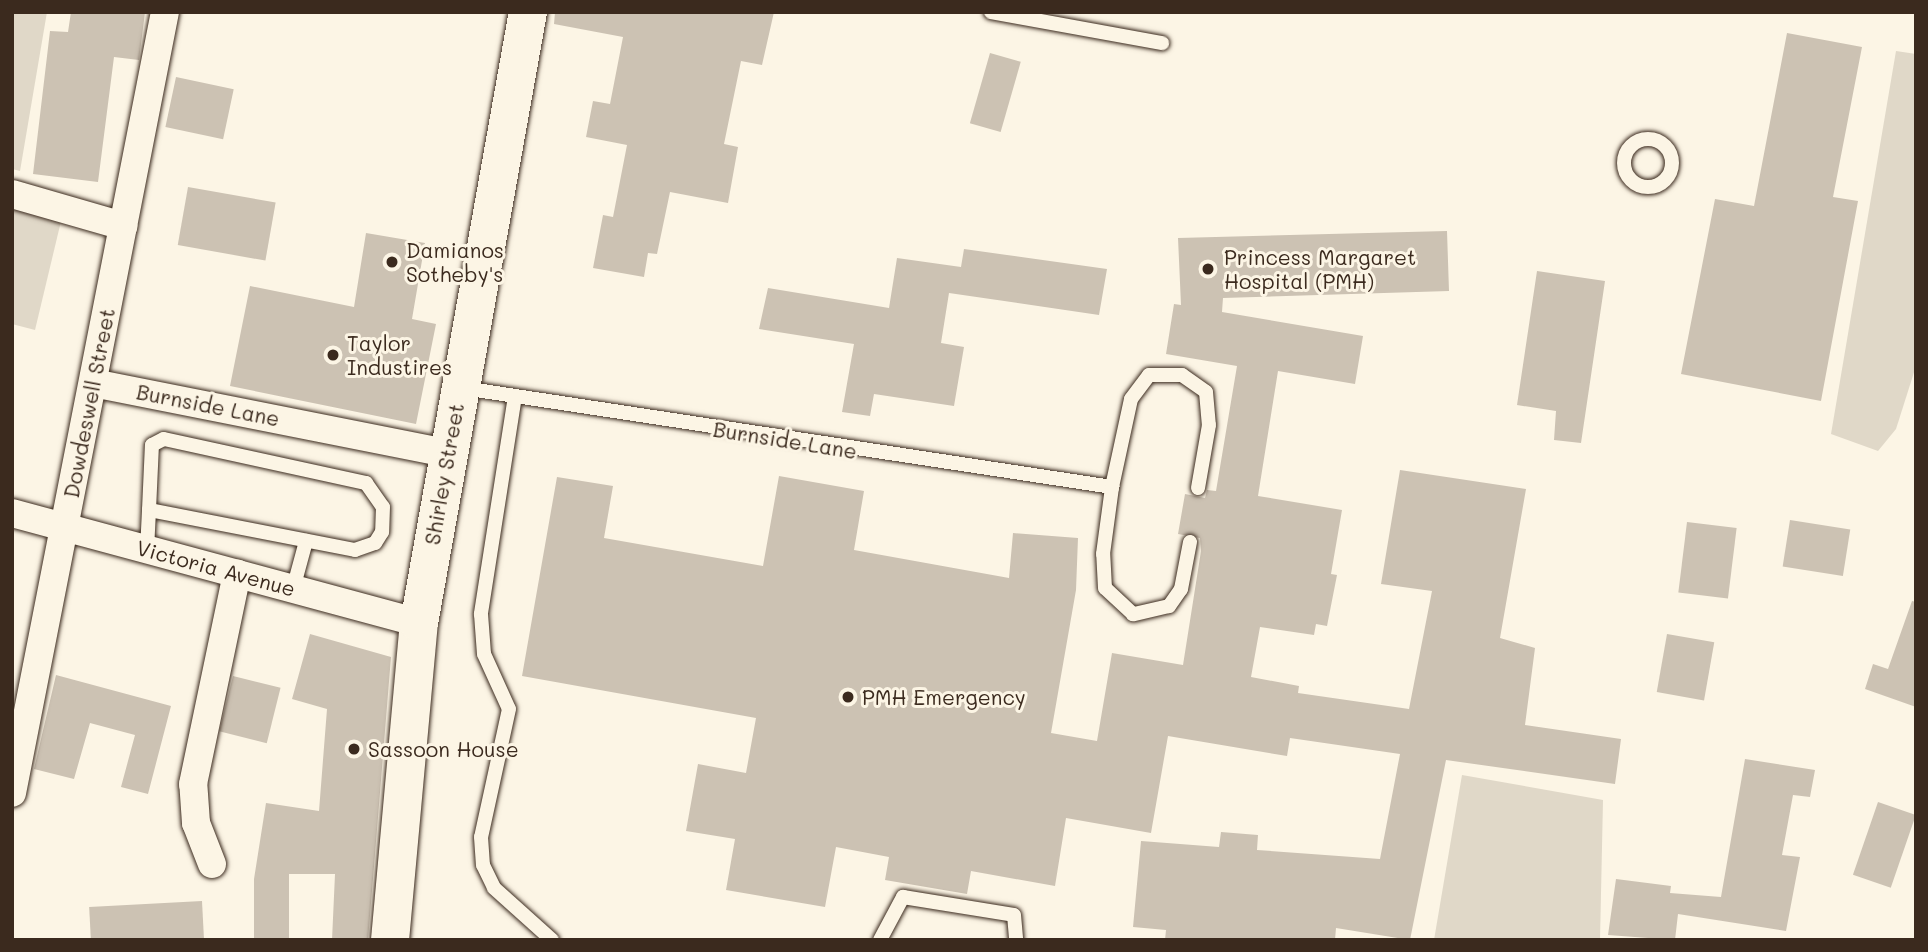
<!DOCTYPE html>
<style>
body{margin:0}
#map{position:relative;width:1928px;height:952px;overflow:hidden;background:#fcf5e5;font-family:Mali,sans-serif}
div>[style]{position:absolute}
[style*='--x']{left:calc(var(--x)*1px);top:calc(var(--y)*1px);width:calc(var(--w)*1px);rotate:calc(var(--a)*1deg)}
.green>*{inset:0;background:#e0d8c8}
.building>*{inset:0;background:#ccc2b3;transform-origin:0 0}
.roads{filter:drop-shadow(0 0 2px #3b2a1e) drop-shadow(0 0 2px #3b2a1e)}
.service>*{height:14px;margin:-7px;padding:0 7px;transform-origin:7px;border-radius:7px;background:#fcf5e5}
.service>.ring{margin:-7px;padding:0;box-sizing:content-box;background:none;border:14px solid #fcf5e5;border-radius:50%}
.minor>*{height:28px;margin:-14px;padding:0 14px;transform-origin:14px;border-radius:14px;background:#fcf5e5}
.trunk>*{height:38px;margin:-19px;padding:0 19px;transform-origin:19px;border-radius:19px;background:#fcf5e5}
.dots>*{width:19px;height:19px;translate:-50% -50%;box-sizing:border-box;border:4px solid #fcf5e5;border-radius:50%}
span{translate:-50% -50%;white-space:nowrap;text-align:center;line-height:1.15;-webkit-text-stroke:6px #fcf5e5;paint-order:stroke}
.poi-label{font-size:21px;color:#3b2a1e}
.left{translate:0 -50%;text-align:left}
.street-label{font-size:21px;color:#3b2a1e}
.frame{position:absolute;inset:0;border:14px solid #3b2a1e;pointer-events:none}
</style>
<div id="map">
<div class="green">
<i style="clip-path:polygon(12px 12px,47px 12px,20px 171px,12px 169px)"></i>
<i style="clip-path:polygon(1896px 51px,1916px 54px,1916px 366px,1896px 429px,1878px 451px,1831px 434px)"></i>
<i style="clip-path:polygon(12px 205px,62px 217px,35px 330px,12px 324px)"></i>
<i style="clip-path:polygon(1462px 775px,1603px 800px,1600px 940px,1434px 940px)"></i>
</div>
<div class="building">
<i style="clip-path:polygon(71px 12px,145px 12px,139px 60px,114px 57px,98px 182px,33px 174px,50px 31px,68px 32px)"></i>
<i style="clip-path:polygon(555px 12px,774px 12px,762px 65px,741px 61px,724px 144px,738px 147px,728px 203px,670px 192px,657px 254px,648px 253px,644px 277px,593px 268px,603px 215px,613px 217px,627px 145px,586px 137px,593px 101px,610px 104px,623px 37px,554px 24px)"></i>
<i style="clip-path:polygon(1787px 33px,1862px 47px,1833px 197px,1858px 201px,1821px 401px,1681px 374px,1715px 199px,1754px 206px)"></i>
<i style="left:990px;top:53px;width:32px;height:73px;rotate:16deg"></i>
<i style="left:176px;top:77px;width:59px;height:51px;rotate:12deg"></i>
<i style="left:188px;top:187px;width:89px;height:59px;rotate:10deg"></i>
<i style="clip-path:polygon(1447px 231px,1449px 291px,1223px 298px,1222px 312px,1363px 336px,1355px 384px,1278px 371px,1258px 496px,1342px 510px,1331px 574px,1337px 575px,1327px 626px,1316px 624px,1314px 635px,1260px 627px,1251px 677px,1299px 686px,1298px 693px,1409px 709px,1432px 591px,1381px 584px,1400px 470px,1526px 489px,1500px 638px,1535px 648px,1525px 725px,1621px 739px,1615px 784px,1446px 760px,1410px 940px,1336px 928px,1335px 940px,1165px 940px,1166px 930px,1133px 927px,1141px 841px,1219px 847px,1221px 832px,1258px 835px,1257px 850px,1380px 859px,1400px 754px,1290px 738px,1287px 756px,1168px 736px,1151px 833px,1066px 818px,1055px 886px,971px 871px,967px 894px,885px 880px,889px 857px,836px 847px,825px 907px,726px 890px,735px 839px,686px 831px,698px 764px,746px 773px,756px 718px,522px 676px,557px 477px,613px 486px,604px 538px,763px 566px,779px 476px,864px 491px,854px 550px,1009px 578px,1013px 533px,1078px 538px,1076px 590px,1051px 733px,1097px 741px,1112px 653px,1183px 665px,1201px 551px,1200px 538px,1178px 534px,1185px 494px,1205px 498px,1207px 490px,1216px 491px,1237px 366px,1166px 354px,1174px 304px,1181px 305px,1178px 238px)"></i>
<i style="clip-path:polygon(366px 233px,425px 243px,412px 319px,436px 324px,416px 424px,230px 386px,250px 286px,354px 307px)"></i>
<i style="clip-path:polygon(964px 249px,1107px 269px,1099px 315px,949px 293px,941px 343px,964px 347px,954px 406px,874px 394px,870px 416px,842px 412px,854px 344px,759px 329px,768px 288px,889px 308px,897px 258px,961px 267px)"></i>
<i style="clip-path:polygon(1537px 271px,1605px 281px,1581px 443px,1554px 440px,1556px 411px,1517px 405px)"></i>
<i style="left:1790px;top:520px;width:61px;height:47px;rotate:9deg"></i>
<i style="left:1687px;top:522px;width:50px;height:71px;rotate:7deg"></i>
<i style="clip-path:polygon(1912px 601px,1916px 602px,1916px 707px,1865px 689px,1873px 664px,1888px 669px)"></i>
<i style="clip-path:polygon(310px 634px,391px 657px,368px 940px,332px 940px,335px 874px,289px 874px,289px 940px,254px 940px,254px 879px,266px 803px,319px 811px,327px 709px,292px 699px)"></i>
<i style="left:1667px;top:634px;width:48px;height:59px;rotate:10deg"></i>
<i style="clip-path:polygon(56px 675px,171px 706px,148px 794px,121px 787px,135px 735px,90px 723px,74px 779px,34px 769px)"></i>
<i style="left:233px;top:676px;width:49px;height:57px;rotate:14deg"></i>
<i style="clip-path:polygon(1745px 759px,1815px 770px,1810px 797px,1793px 795px,1782px 855px,1800px 857px,1786px 931px,1678px 914px,1675px 940px,1608px 935px,1616px 879px,1671px 886px,1670px 893px,1721px 897px)"></i>
<i style="left:1878px;top:802px;width:40px;height:77px;rotate:19deg"></i>
<i style="left:202px;top:901px;width:39px;height:113px;rotate:87deg"></i>
</div>
<div class="roads">
<div class="service">
<i style="--x:991;--y:12;--w:174;--a:10.3"></i>
<i class="ring" style="left:1624px;top:139px;width:34px;height:34px"></i>
<i style="--x:463;--y:388;--w:657;--a:8.67"></i>
<i style="--x:515;--y:396;--w:221;--a:98.9"></i>
<i style="--x:481;--y:614;--w:40;--a:85.7"></i>
<i style="--x:484;--y:654;--w:60;--a:65.6"></i>
<i style="--x:509;--y:709;--w:131;--a:102.3"></i>
<i style="--x:481;--y:837;--w:28;--a:86"></i>
<i style="--x:483;--y:865;--w:25;--a:64"></i>
<i style="--x:494;--y:888;--w:78;--a:41.9"></i>
<i style="--x:1190;--y:542;--w:48;--a:100.8"></i>
<i style="--x:1181;--y:589;--w:21;--a:125"></i>
<i style="--x:1169;--y:606;--w:37;--a:167"></i>
<i style="--x:1133;--y:614;--w:38;--a:-137"></i>
<i style="--x:1105;--y:588;--w:34;--a:-93"></i>
<i style="--x:1103;--y:554;--w:68;--a:-82.3"></i>
<i style="--x:1112;--y:487;--w:90;--a:-77.8"></i>
<i style="--x:1131;--y:399;--w:30;--a:-53"></i>
<i style="--x:1149;--y:375;--w:33;--a:0"></i>
<i style="--x:1182;--y:375;--w:29;--a:35"></i>
<i style="--x:1206;--y:392;--w:33;--a:85"></i>
<i style="--x:1209;--y:425;--w:64;--a:99.9"></i>
<i style="--x:147;--y:550;--w:40;--a:-87.1"></i>
<i style="--x:149;--y:510;--w:65;--a:-87.4"></i>
<i style="--x:152;--y:445;--w:13;--a:-27"></i>
<i style="--x:164;--y:439;--w:207;--a:12.3"></i>
<i style="--x:366;--y:483;--w:29;--a:55"></i>
<i style="--x:383;--y:507;--w:25;--a:92"></i>
<i style="--x:382;--y:532;--w:13;--a:122"></i>
<i style="--x:375;--y:543;--w:21;--a:161"></i>
<i style="--x:355;--y:550;--w:210;--a:-169"></i>
<i style="--x:293;--y:589;--w:50;--a:-74.8"></i>
<i style="--x:880;--y:940;--w:49;--a:-61.9"></i>
<i style="--x:903;--y:897;--w:112;--a:9.2"></i>
<i style="--x:1014;--y:915;--w:25;--a:85"></i>
</div>
<div class="minor">
<i style="--x:12;--y:194;--w:116;--a:16.1"></i>
<i style="--x:93;--y:383;--w:360;--a:11.2"></i>
<i style="--x:12;--y:513;--w:422;--a:15.1"></i>
<i style="--x:12;--y:793;--w:796;--a:-78.92"></i>
<i style="--x:212;--y:864;--w:44;--a:-111.3"></i>
<i style="--x:196;--y:823;--w:39;--a:-94"></i>
<i style="--x:193;--y:784;--w:215;--a:-78.2"></i>
</div>
<div class="trunk">
<i style="--x:390;--y:940;--w:318;--a:-84.8"></i>
<i style="--x:419;--y:623;--w:621;--a:-79.89"></i>
</div>
</div>
<div class="dots">
<i style="left:392px;top:262px;background:#3b2a1e"></i>
<i style="left:1208px;top:269px;background:#3b2a1e"></i>
<i style="left:333px;top:355px;background:#3b2a1e"></i>
<i style="left:848px;top:697px;background:#3b2a1e"></i>
<i style="left:354px;top:749px;background:#3b2a1e"></i>
</div>
<div class="poi-label">
<span class="left" style="left:406px;top:262px">Damianos<br>Sotheby's</span>
<span class="left" style="left:1224px;top:269px">Princess Margaret<br>Hospital (PMH)</span>
<span class="left" style="left:347px;top:355px">Taylor<br>Industires</span>
<span class="left" style="left:862px;top:697px">PMH Emergency</span>
<span class="left" style="left:368px;top:749px">Sassoon House</span>
</div>
<div class="street-label">
<span style="left:89px;top:403px;rotate:-79deg">Dowdeswell Street</span>
<span style="left:208px;top:405px;rotate:11deg">Burnside Lane</span>
<span style="left:785px;top:440px;rotate:9deg">Burnside Lane</span>
<span style="left:444px;top:474px;rotate:-80deg">Shirley Street</span>
<span style="left:216px;top:568px;rotate:15deg">Victoria Avenue</span>
</div>
<div class="frame"></div>
</div>
